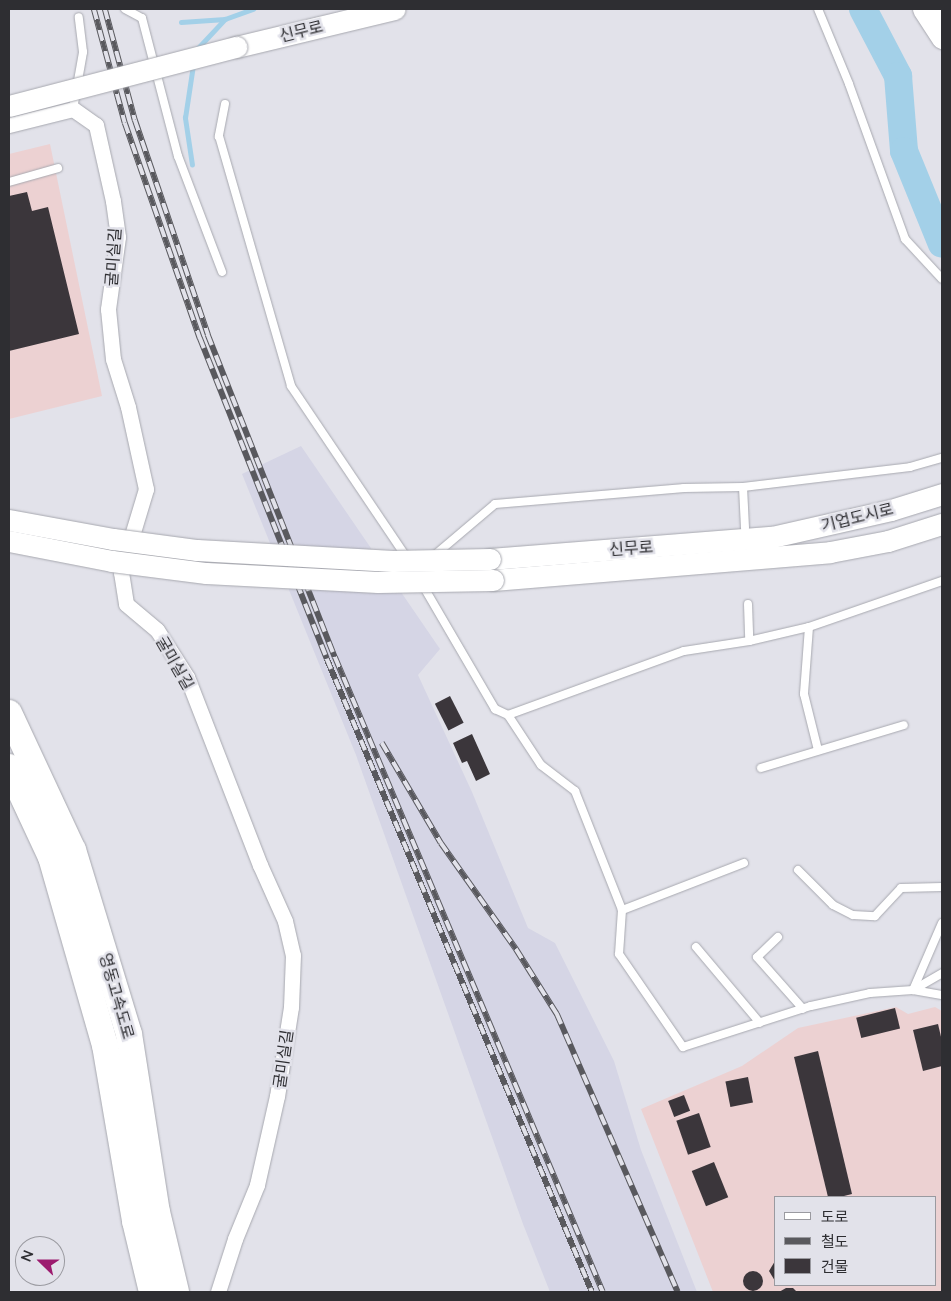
<!DOCTYPE html>
<meta charset="utf-8">
<style>
body{margin:0}
#map{position:relative;width:951px;height:1301px;overflow:hidden;background:#e2e2ea;font-family:Lato,"Noto Sans KR",sans-serif}
div>[style]{position:absolute}
[style*='--x']{left:calc(var(--x)*1px);top:calc(var(--y)*1px);width:calc(var(--w)*1px);rotate:calc(var(--a)*1deg)}
.industrial>*{inset:0;background:#ecd1d2}
.built>*{inset:0;background:#d5d5e5}
.stream>*{height:4.5px;margin:-2.25px;padding:0 2.25px;transform-origin:2.25px;border-radius:2.25px;background:#a3d0e8}
.river>*{height:28px;margin:-14px;padding:0 14px;transform-origin:14px;border-radius:14px;background:#a3d0e8}
.building>*{inset:0;background:#3b363b;transform-origin:0 0}
.round{border-radius:50%}
.roads{filter:drop-shadow(0 0 1px #a7a8af) drop-shadow(0 0 1px #a7a8af)}
.lane>*{height:8px;margin:-4px;padding:0 4px;transform-origin:4px;border-radius:4px;background:#fff}
.street>*{height:15px;margin:-7.5px;padding:0 7.5px;transform-origin:7.5px;border-radius:7.5px;background:#fff}
.secondary>*{height:21px;margin:-10.5px;padding:0 10.5px;transform-origin:10.5px;border-radius:10.5px;background:#fff}
.highway>*{height:26px;margin:-13px;padding:0 13px;transform-origin:13px;border-radius:13px;background:#fff}
.rail>*{height:5.5px;margin-top:-2.75px;transform-origin:0;background:repeating-linear-gradient(90deg,#e2e2ea 0 11px,#59595e 0 22px);box-sizing:border-box;border-block:1px solid #59595e}
.bridges{filter:drop-shadow(0 0 1px #a7a8af) drop-shadow(0 0 1px #a7a8af)}
.secondary-bridge>*{height:21px;margin:-10.5px;padding:0 10.5px;transform-origin:10.5px;border-radius:10.5px;background:#fff}
span{translate:-50% -50%;white-space:nowrap;text-align:center;line-height:1.15;-webkit-text-stroke:5px #e2e2ea;paint-order:stroke}
.street-label{font-size:16px;color:#2e2e32}
.frame{position:absolute;inset:0;border:10px solid #2e2e32;pointer-events:none}
.legend{position:absolute;left:774px;top:1196px;width:162px;height:90px;box-sizing:border-box;background:#e2e2ea;border:1px solid #9a9aa0;margin:0;padding:6px 9px;list-style:none;font-size:15px;color:#2e2e32}
.legend li{display:flex;align-items:center;gap:10px;height:25px}
.legend b{width:25px;border:1px solid #9a9aa0}
.north{position:absolute;left:15px;top:1236px;width:50px;height:50px;box-sizing:border-box;background:#e2e2ea;border:1px solid #9a9aa0;border-radius:50%;rotate:292deg;font-size:14px;font-weight:700;line-height:20px;text-align:center;color:#2e2e32}
.north::after{content:'';display:block;margin:auto;width:18px;height:22px;background:#9c1b6f;clip-path:polygon(50% 0,100% 100%,50% 72%,0 100%)}
</style>
<div id="map">
<div class="industrial">
<i style="clip-path:polygon(50px 144px,102px 396px,9px 419px,9px 154px)"></i>
<i style="clip-path:polygon(evenodd,896px 1007px,908px 1014px,935px 1007px,942px 1011px,942px 1292px,713px 1292px,641px 1109px,742px 1066px,798px 1028px,896px 1007px,775px 1197px,935px 1197px,935px 1285px,775px 1285px,775px 1197px)"></i>
</div>
<div class="built">
<i style="clip-path:polygon(301px 446px,440px 649px,418px 675px,472px 792px,528px 928px,555px 943px,614px 1061px,641px 1150px,697px 1292px,550px 1292px,523px 1224px,356px 755px,242px 474px)"></i>
</div>
<div class="stream">
<i style="--x:181;--y:22;--w:44;--a:-3.9"></i>
<i style="--x:196;--y:50;--w:42;--a:-46.9"></i>
<i style="--x:225;--y:19;--w:30;--a:-20"></i>
<i style="--x:192;--y:165;--w:48;--a:-98.5"></i>
<i style="--x:185;--y:118;--w:54;--a:-81.4"></i>
</div>
<div class="river">
<i style="--x:863;--y:9;--w:76;--a:62.4"></i>
<i style="--x:898;--y:76;--w:75;--a:85.4"></i>
<i style="--x:904;--y:151;--w:100;--a:67.8"></i>
</div>
<div class="building">
<i style="clip-path:polygon(27px 192px,32px 211px,48px 207px,79px 334px,9px 351px,9px 196px)"></i>
<i style="left:450px;top:696px;width:30px;height:17px;rotate:63deg"></i>
<i style="clip-path:polygon(472px 734px,490px 774px,476px 781px,467px 761px,462px 763px,453px 743px)"></i>
<i style="left:895px;top:1008px;width:21px;height:40px;rotate:76deg"></i>
<i style="clip-path:polygon(938px 1024px,942px 1041px,942px 1066px,923px 1071px,913px 1030px)"></i>
<i style="clip-path:polygon(818px 1051px,852px 1194px,840px 1197px,828px 1197px,794px 1057px)"></i>
<i style="left:748px;top:1077px;width:26px;height:23px;rotate:79deg"></i>
<i style="left:684px;top:1095px;width:17px;height:17px;rotate:69deg"></i>
<i style="left:699px;top:1113px;width:36px;height:24px;rotate:71deg"></i>
<i style="left:714px;top:1162px;width:38px;height:24px;rotate:68deg"></i>
<i style="clip-path:polygon(775px 1261px,775px 1281px,769px 1271px)"></i>
<i class="round" style="left:743px;top:1271px;width:20px;height:20px"></i>
<i style="clip-path:polygon(786px 1288px,793px 1288px,797px 1292px,779px 1292px)"></i>
</div>
<div class="roads">
<div class="lane">
<i style="--x:125;--y:9;--w:19;--a:28"></i>
<i style="--x:142;--y:18;--w:143;--a:75.4"></i>
<i style="--x:178;--y:156;--w:124;--a:69.2"></i>
<i style="--x:818;--y:9;--w:81;--a:67.5"></i>
<i style="--x:849;--y:84;--w:165;--a:70.1"></i>
<i style="--x:905;--y:239;--w:54;--a:47.2"></i>
<i style="--x:225;--y:104;--w:33;--a:101"></i>
<i style="--x:219;--y:136;--w:260;--a:73.9"></i>
<i style="--x:291;--y:386;--w:207;--a:56"></i>
<i style="--x:73;--y:109;--w:58;--a:-80"></i>
<i style="--x:83;--y:52;--w:35;--a:-97"></i>
<i style="--x:9;--y:182;--w:51;--a:-15.9"></i>
<i style="--x:743;--y:487;--w:41;--a:87.2"></i>
<i style="--x:436;--y:554;--w:77;--a:-40.3"></i>
<i style="--x:495;--y:504;--w:190;--a:-4.8"></i>
<i style="--x:684;--y:488;--w:59;--a:-1"></i>
<i style="--x:743;--y:487;--w:168;--a:-6.8"></i>
<i style="--x:910;--y:467;--w:33;--a:-16"></i>
<i style="--x:422;--y:584;--w:145;--a:59.7"></i>
<i style="--x:495;--y:709;--w:14;--a:25"></i>
<i style="--x:508;--y:715;--w:60;--a:56.6"></i>
<i style="--x:541;--y:765;--w:43;--a:37.4"></i>
<i style="--x:575;--y:791;--w:128;--a:68.4"></i>
<i style="--x:748;--y:604;--w:37;--a:88"></i>
<i style="--x:809;--y:627;--w:67;--a:94.3"></i>
<i style="--x:804;--y:694;--w:58;--a:76"></i>
<i style="--x:508;--y:715;--w:187;--a:-20"></i>
<i style="--x:684;--y:651;--w:66;--a:-8.7"></i>
<i style="--x:749;--y:641;--w:62;--a:-13.1"></i>
<i style="--x:809;--y:627;--w:141;--a:-19.1"></i>
<i style="--x:761;--y:768;--w:149;--a:-16.7"></i>
<i style="--x:744;--y:863;--w:131;--a:158.9"></i>
<i style="--x:622;--y:910;--w:44;--a:93.9"></i>
<i style="--x:619;--y:954;--w:113;--a:55.5"></i>
<i style="--x:683;--y:1047;--w:134;--a:-17.8"></i>
<i style="--x:811;--y:1006;--w:60;--a:-12.4"></i>
<i style="--x:870;--y:993;--w:43;--a:-4"></i>
<i style="--x:913;--y:990;--w:29;--a:10"></i>
<i style="--x:798;--y:870;--w:49;--a:45"></i>
<i style="--x:833;--y:905;--w:22;--a:27"></i>
<i style="--x:853;--y:915;--w:22;--a:3"></i>
<i style="--x:875;--y:916;--w:38;--a:-47"></i>
<i style="--x:901;--y:888;--w:41;--a:-1.4"></i>
<i style="--x:778;--y:937;--w:29;--a:136"></i>
<i style="--x:757;--y:957;--w:69;--a:48.5"></i>
<i style="--x:696;--y:947;--w:99;--a:49.9"></i>
<i style="--x:913;--y:990;--w:73;--a:-66.6"></i>
<i style="--x:913;--y:990;--w:34;--a:-30"></i>
</div>
<div class="street">
<i style="--x:9;--y:125;--w:66;--a:-14"></i>
<i style="--x:73;--y:109;--w:28;--a:35"></i>
<i style="--x:96;--y:125;--w:78;--a:77.4"></i>
<i style="--x:113;--y:201;--w:36;--a:82"></i>
<i style="--x:118;--y:237;--w:73;--a:97.9"></i>
<i style="--x:108;--y:309;--w:50;--a:84.3"></i>
<i style="--x:113;--y:359;--w:50;--a:72.6"></i>
<i style="--x:128;--y:407;--w:84;--a:77.6"></i>
<i style="--x:146;--y:489;--w:87;--a:106.8"></i>
<i style="--x:121;--y:572;--w:32;--a:81"></i>
<i style="--x:126;--y:604;--w:40;--a:40"></i>
<i style="--x:157;--y:630;--w:56;--a:57.4"></i>
<i style="--x:187;--y:677;--w:202;--a:68.8"></i>
<i style="--x:260;--y:865;--w:61;--a:65.9"></i>
<i style="--x:285;--y:921;--w:35;--a:77"></i>
<i style="--x:293;--y:955;--w:52;--a:92.2"></i>
<i style="--x:291;--y:1007;--w:90;--a:98.9"></i>
<i style="--x:277;--y:1096;--w:91;--a:102.7"></i>
<i style="--x:257;--y:1185;--w:58;--a:112.2"></i>
<i style="--x:235;--y:1239;--w:56;--a:107.8"></i>
</div>
<div class="secondary">
<i style="--x:923;--y:9;--w:35;--a:57"></i>
<i style="--x:942;--y:9;--w:1;--a:90"></i>
<i style="--x:236;--y:47;--w:163;--a:-13.5"></i>
<i style="--x:490;--y:559;--w:283;--a:-4.5"></i>
<i style="--x:772;--y:537;--w:122;--a:-12.8"></i>
<i style="--x:891;--y:510;--w:53;--a:-17.4"></i>
<i style="--x:493;--y:580;--w:338;--a:-4.7"></i>
<i style="--x:830;--y:552;--w:59;--a:-10.7"></i>
<i style="--x:888;--y:541;--w:57;--a:-17.5"></i>
</div>
<div class="highway">
<i style="--x:9;--y:713;--w:151;--a:65"></i>
<i style="--x:73;--y:850;--w:192;--a:73.1"></i>
<i style="--x:129;--y:1034;--w:180;--a:81.1"></i>
<i style="--x:157;--y:1212;--w:82;--a:76.6"></i>
<i style="--x:9;--y:767;--w:99;--a:65"></i>
<i style="--x:51;--y:857;--w:196;--a:74"></i>
<i style="--x:105;--y:1045;--w:179;--a:80.3"></i>
<i style="--x:135;--y:1221;--w:73;--a:76.5"></i>
</div>
</div>
<div class="rail">
<i style="--x:94;--y:9;--w:118;--a:74.8"></i>
<i style="--x:125;--y:123;--w:228;--a:70.8"></i>
<i style="--x:200;--y:338;--w:345;--a:68.4"></i>
<i style="--x:327;--y:659;--w:686;--a:67.28"></i>
<i style="--x:105;--y:9;--w:115;--a:74.9"></i>
<i style="--x:135;--y:120;--w:227;--a:71.2"></i>
<i style="--x:208;--y:335;--w:346;--a:68.5"></i>
<i style="--x:335;--y:657;--w:689;--a:67.12"></i>
<i style="--x:382;--y:743;--w:116;--a:59.5"></i>
<i style="--x:441;--y:843;--w:130;--a:54.7"></i>
<i style="--x:516;--y:949;--w:77;--a:57.8"></i>
<i style="--x:557;--y:1014;--w:303;--a:66.5"></i>
</div>
<div class="bridges">
<div class="secondary-bridge">
<i style="--x:9;--y:106;--w:235;--a:-14.6"></i>
<i style="--x:9;--y:520;--w:106;--a:10.4"></i>
<i style="--x:113;--y:539;--w:85;--a:7.5"></i>
<i style="--x:197;--y:550;--w:196;--a:3.2"></i>
<i style="--x:393;--y:561;--w:97;--a:-1.2"></i>
<i style="--x:9;--y:541;--w:105;--a:11"></i>
<i style="--x:112;--y:561;--w:95;--a:7.3"></i>
<i style="--x:206;--y:573;--w:172;--a:3"></i>
<i style="--x:378;--y:582;--w:115;--a:-1"></i>
</div>
</div>
<div class="street-label">
<span style="left:301px;top:31px;rotate:-14deg">신무로</span>
<span style="left:113px;top:257px;rotate:-86deg">굴미실길</span>
<span style="left:857px;top:517px;rotate:-14deg">기업도시로</span>
<span style="left:631px;top:548px;rotate:-4deg">신무로</span>
<span style="left:175px;top:663px;rotate:60deg">굴미실길</span>
<span style="left:117px;top:996px;rotate:74deg">영동고속도로</span>
<span style="left:283px;top:1059px;rotate:-82deg">굴미실길</span>
</div>
<div class="frame"></div>
<ul class="legend">
<li><b style="height:6px;background:#fff"></b>도로</li>
<li><b style="height:6px;background:#59595e"></b>철도</li>
<li><b style="height:14px;background:#3b363b"></b>건물</li>
</ul>
<div class="north">N</div>
</div>
